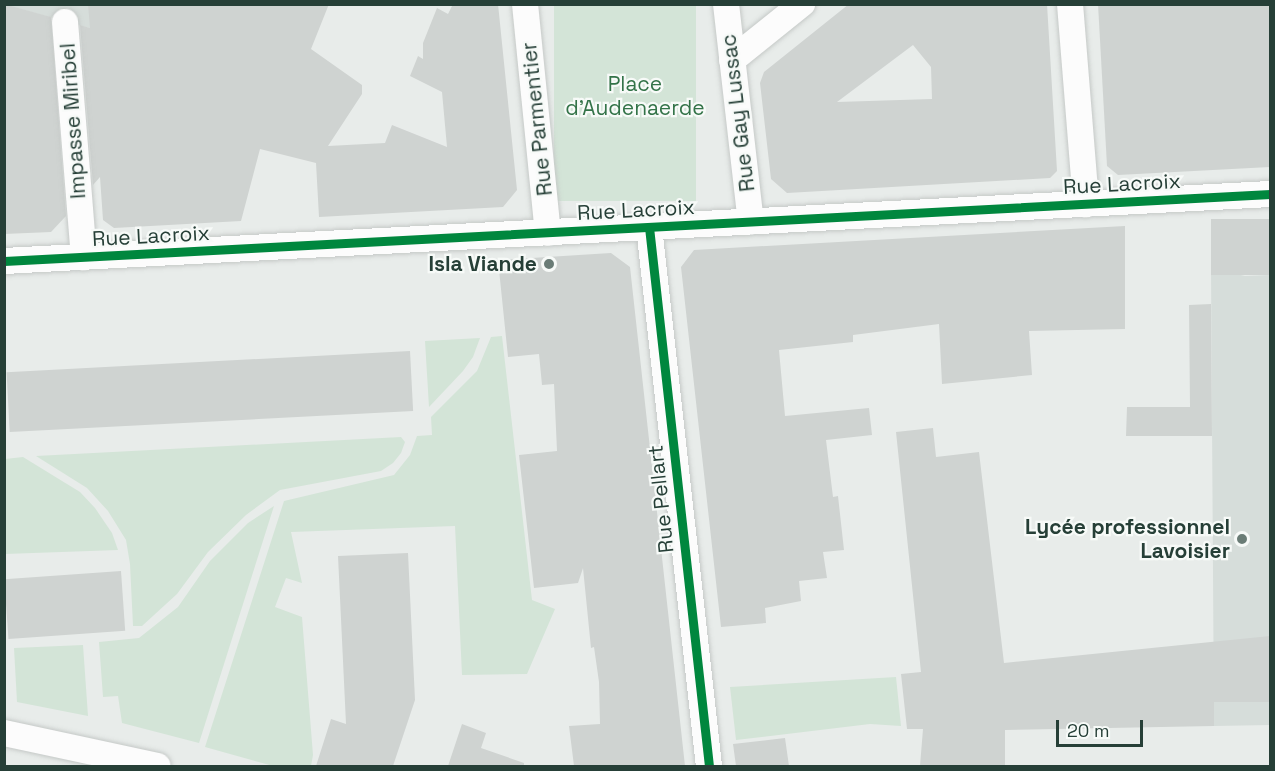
<!DOCTYPE html>
<meta charset="utf-8">
<style>
body{margin:0}
#map{position:relative;width:1275px;height:771px;overflow:hidden;background:#e8ecea;font-family:"Space Grotesk",sans-serif}
div>[style]{position:absolute}
[style*='--x']{left:calc(var(--x)*1px);top:calc(var(--y)*1px);width:calc(var(--w)*1px);rotate:calc(var(--a)*1deg)}
.built>*{inset:0;background:#d6ddda}
.green>*{inset:0;background:#d3e4d7;transform-origin:0 0}
.building>*{inset:0;background:#cfd3d1;transform-origin:0 0}
.roads{filter:drop-shadow(0 0 2px #c5c9c7) drop-shadow(0 0 2px #c5c9c7)}
.minor>*{height:26px;margin:-13px;padding:0 13px;transform-origin:13px;border-radius:13px;background:#fcfcfc}
.cycleway>*{height:9px;margin:-4.5px;padding:0 4.5px;transform-origin:4.5px;border-radius:4.5px;background:#00873e}
.dots>*{width:16px;height:16px;translate:-50% -50%;box-sizing:border-box;border:3px solid #f7faf8;border-radius:50%}
span{translate:-50% -50%;white-space:nowrap;text-align:center;line-height:1.15;-webkit-text-stroke:4.5px #f7faf8;paint-order:stroke}
.park-label{font-size:21px;color:#337348}
.street-label{font-size:21px;color:#263f37}
.poi-label{font-size:21px;color:#263f37;font-weight:700}
.right{translate:-100% -50%;text-align:right}
.frame{position:absolute;inset:0;border:6px solid #263f37;pointer-events:none}
.scale{position:absolute;left:1056px;top:720px;width:87px;height:27px;box-sizing:border-box;border:3px solid #263f37;border-top:0;padding-left:8px;font-size:18px;line-height:21px;white-space:nowrap;color:#263f37;-webkit-text-stroke:4px #f7faf8;paint-order:stroke}
</style>
<div id="map">
<div class="built">
<i style="clip-path:polygon(6px 5px,185px 5px,173px 51px)"></i>
<i style="clip-path:polygon(1211px 268px,1245px 276px,1270px 275px,1270px 725px,1214px 726px)"></i>
</div>
<div class="green">
<i style="left:554px;top:5px;width:142px;height:196px"></i>
<i style="clip-path:polygon(502px 336px,532px 600px,555px 609px,527px 674px,462px 675px,455px 526px,291px 532px,302px 583px,286px 578px,275px 607px,302px 617px,313px 755px,311px 766px,273px 766px,205px 747px,284px 501px,394px 475px,410px 455px,417px 436px,432px 435px,431px 417px,477px 371px,491px 337px)"></i>
<i style="clip-path:polygon(480px 338px,473px 357px,463px 371px,429px 407px,425px 341px)"></i>
<i style="clip-path:polygon(401px 437px,405px 442px,401px 453px,393px 463px,381px 471px,280px 490px,246px 515px,208px 552px,177px 594px,142px 626px,133px 626px,130px 564px,126px 540px,108px 511px,87px 488px,36px 456px)"></i>
<i style="clip-path:polygon(23px 457px,80px 492px,95px 508px,112px 533px,118px 550px,5px 554px,5px 459px)"></i>
<i style="clip-path:polygon(274px 506px,199px 743px,122px 723px,118px 696px,103px 697px,99px 642px,139px 638px,178px 607px,210px 561px,248px 523px)"></i>
<i style="clip-path:polygon(83px 645px,88px 716px,17px 702px,14px 648px)"></i>
<i style="clip-path:polygon(896px 677px,901px 726px,870px 724px,736px 740px,730px 687px)"></i>
</div>
<div class="building">
<i style="clip-path:polygon(4px 4px,51px 17px,66px 216px,51px 232px,4px 234px)"></i>
<i style="clip-path:polygon(88px 4px,329px 4px,311px 49px,362px 85px,362px 94px,328px 146px,385px 143px,392px 125px,447px 147px,442px 92px,410px 76px,418px 56px,423px 59px,423px 43px,437px 8px,448px 14px,453px 4px,498px 4px,517px 190px,503px 207px,319px 217px,316px 163px,260px 149px,241px 221px,114px 228px,103px 220px,100px 177px,93px 185px,80px 25px,90px 28px)"></i>
<i style="clip-path:polygon(evenodd,849px 4px,1047px 4px,1057px 171px,1050px 178px,787px 193px,771px 179px,760px 83px,764px 72px,849px 4px,913px 45px,931px 67px,932px 99px,837px 102px,913px 45px)"></i>
<i style="clip-path:polygon(1098px 4px,1270px 4px,1270px 167px,1118px 175px,1107px 166px)"></i>
<i style="left:1270px;top:219px;width:56px;height:59px;rotate:90deg"></i>
<i style="clip-path:polygon(1125px 226px,1125px 329px,1029px 331px,1032px 375px,942px 384px,939px 324px,853px 335px,853px 342px,779px 350px,785px 416px,869px 408px,872px 435px,826px 440px,833px 497px,838px 496px,844px 550px,823px 552px,827px 578px,799px 581px,801px 601px,765px 608px,766px 623px,721px 627px,681px 267px,694px 250px)"></i>
<i style="clip-path:polygon(611px 253px,630px 267px,685px 766px,574px 766px,569px 726px,600px 724px,599px 682px,594px 647px,591px 648px,583px 568px,578px 583px,534px 588px,519px 455px,557px 451px,554px 384px,542px 385px,539px 354px,508px 357px,498px 260px)"></i>
<i style="clip-path:polygon(1211px 304px,1212px 436px,1126px 436px,1127px 407px,1190px 407px,1189px 305px)"></i>
<i style="left:410px;top:351px;width:60px;height:404px;rotate:87deg"></i>
<i style="clip-path:polygon(933px 428px,936px 457px,979px 452px,1004px 663px,1270px 636px,1270px 702px,1214px 702px,1214px 726px,1005px 730px,1005px 766px,920px 766px,923px 729px,907px 729px,901px 674px,921px 672px,896px 432px)"></i>
<i style="clip-path:polygon(408px 553px,415px 700px,393px 766px,316px 766px,331px 719px,346px 724px,338px 556px)"></i>
<i style="left:121px;top:571px;width:60px;height:117px;rotate:86deg"></i>
<i style="clip-path:polygon(462px 724px,486px 733px,481px 748px,524px 763px,524px 766px,448px 766px)"></i>
<i style="clip-path:polygon(785px 738px,789px 766px,736px 766px,733px 744px)"></i>
</div>
<div class="roads">
<div class="minor">
<i style="--x:525;--y:4;--w:230;--a:84.3"></i>
<i style="--x:726;--y:4;--w:219;--a:83.5"></i>
<i style="--x:1070;--y:4;--w:201;--a:85.4"></i>
<i style="--x:65;--y:22;--w:236;--a:85.4"></i>
<i style="--x:732;--y:60;--w:90;--a:-38.7"></i>
<i style="--x:649;--y:227;--w:542;--a:83.65"></i>
<i style="--x:4;--y:261;--w:1268;--a:-3.03"></i>
<i style="--x:4;--y:733;--w:157;--a:12.1"></i>
</div>
</div>
<div class="cycleway">
<i style="--x:649;--y:227;--w:542;--a:83.65"></i>
<i style="--x:4;--y:261;--w:1268;--a:-3.03"></i>
</div>
<div class="dots">
<i style="left:549px;top:264px;background:#6a7c76"></i>
<i style="left:1242px;top:539px;background:#6a7c76"></i>
</div>
<div class="park-label">
<span style="left:635px;top:96px">Place<br>d'Audenaerde</span>
</div>
<div class="street-label">
<span style="left:738px;top:113px;rotate:-97deg">Rue Gay Lussac</span>
<span style="left:537px;top:119px;rotate:-96deg">Rue Parmentier</span>
<span style="left:73px;top:121px;rotate:-94deg">Impasse Miribel</span>
<span style="left:1122px;top:184px;rotate:-3deg">Rue Lacroix</span>
<span style="left:636px;top:210px;rotate:-3deg">Rue Lacroix</span>
<span style="left:151px;top:236px;rotate:-3deg">Rue Lacroix</span>
<span style="left:661px;top:499px;rotate:-96deg">Rue Pellart</span>
</div>
<div class="poi-label">
<span class="right" style="left:537px;top:264px">Isla Viande</span>
<span class="right" style="left:1230px;top:539px">Lycée professionnel<br>Lavoisier</span>
</div>
<div class="frame"></div>
<div class="scale">20 m</div>
</div>
